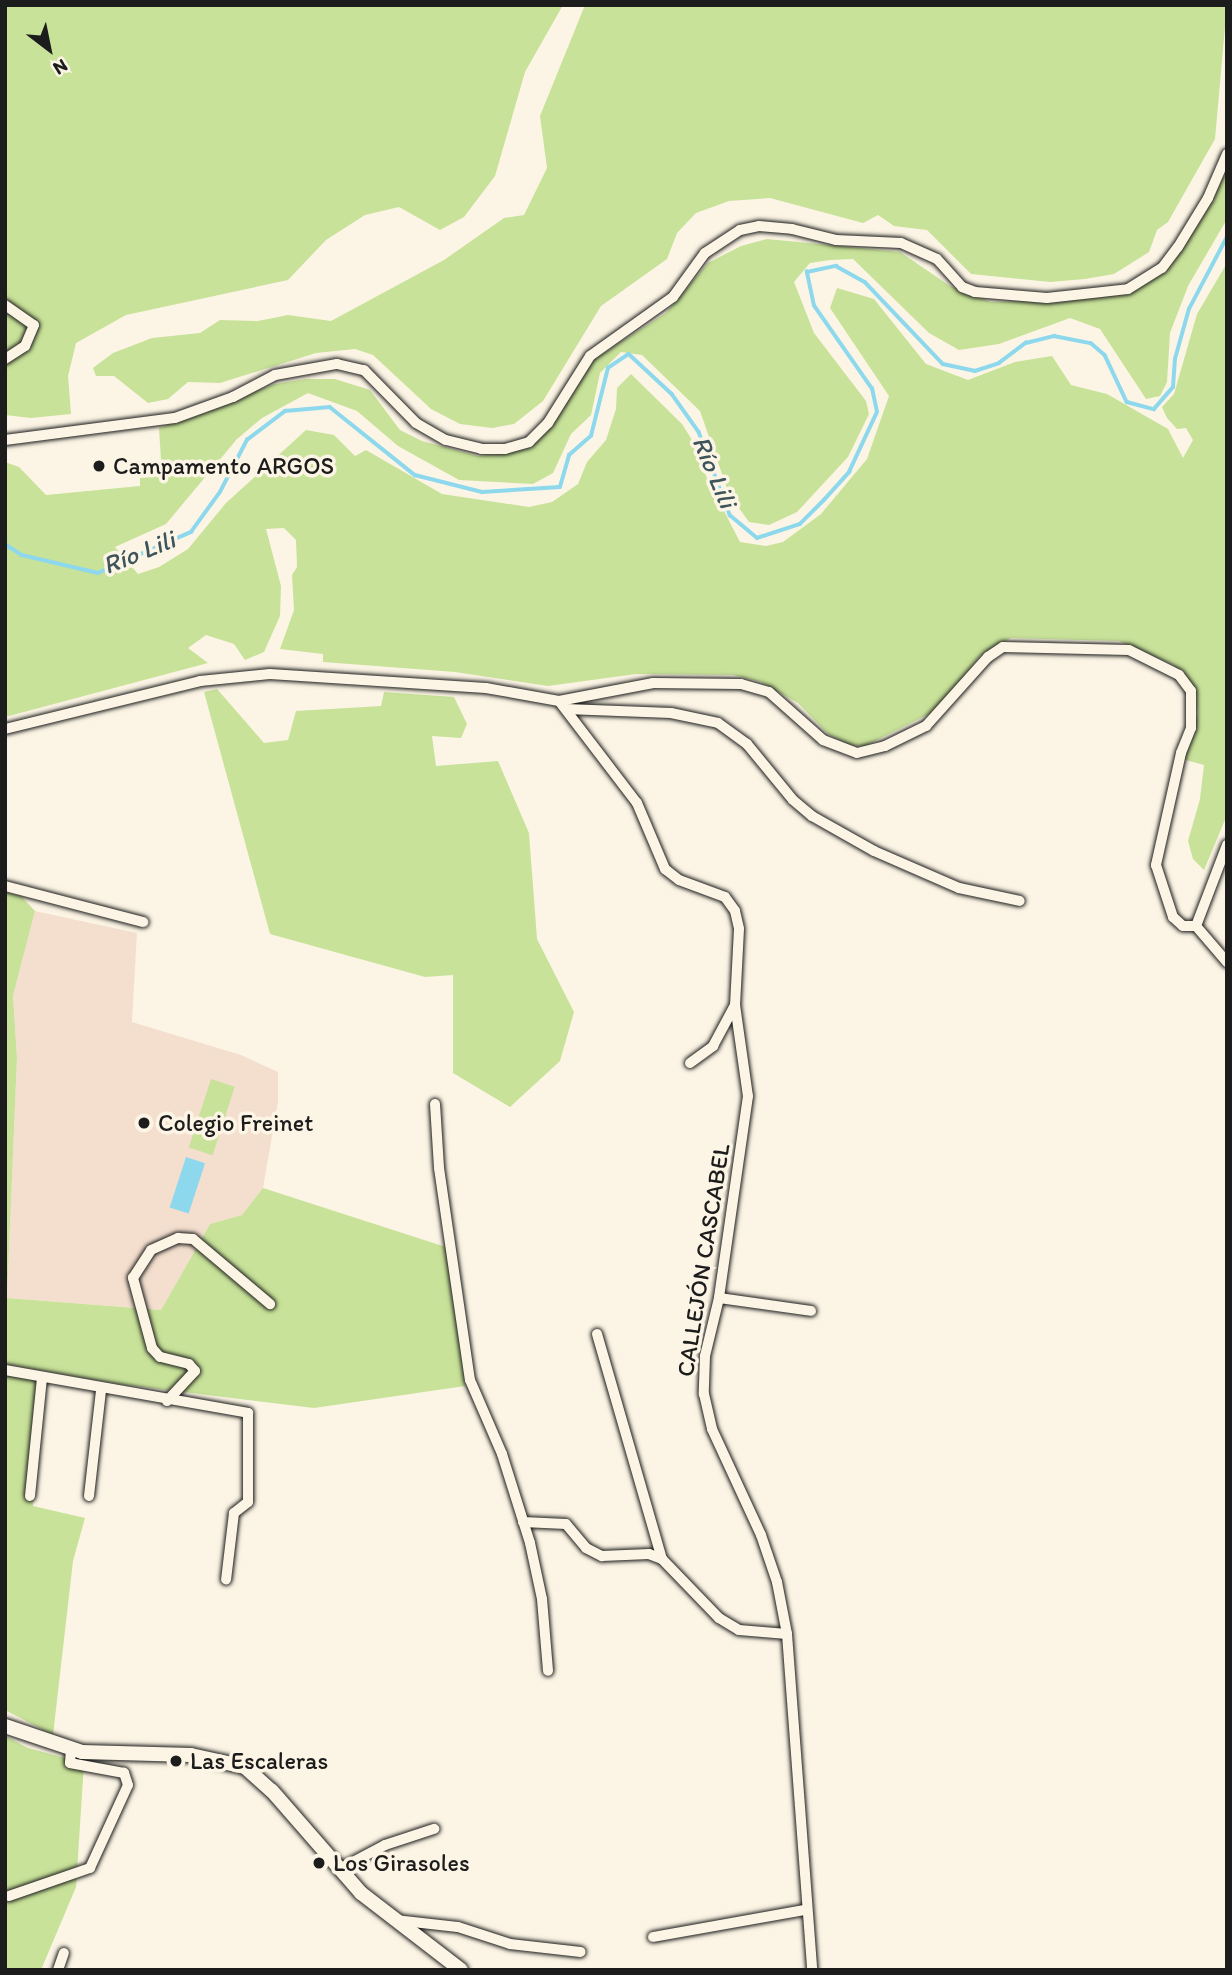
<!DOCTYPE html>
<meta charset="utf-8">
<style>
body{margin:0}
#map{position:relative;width:1232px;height:1975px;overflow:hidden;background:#fcf5e5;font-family:Itim,sans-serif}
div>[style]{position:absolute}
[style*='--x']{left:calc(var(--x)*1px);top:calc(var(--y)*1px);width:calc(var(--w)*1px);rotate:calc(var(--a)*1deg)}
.built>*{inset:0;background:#f4dfce}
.green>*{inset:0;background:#c8e299;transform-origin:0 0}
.water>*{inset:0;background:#8dd8ed;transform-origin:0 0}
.stream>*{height:3.5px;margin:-1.75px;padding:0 1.75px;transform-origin:1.75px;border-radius:1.75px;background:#8dd8ed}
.roads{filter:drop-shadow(0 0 2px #1c1c1c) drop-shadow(0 0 2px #1c1c1c)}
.minor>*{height:10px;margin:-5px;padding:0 5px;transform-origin:5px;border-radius:5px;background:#fcf5e5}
.tertiary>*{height:14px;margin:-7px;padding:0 7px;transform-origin:7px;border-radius:7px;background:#fcf5e5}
.dots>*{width:19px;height:19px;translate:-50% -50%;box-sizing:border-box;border:4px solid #fcf5e5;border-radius:50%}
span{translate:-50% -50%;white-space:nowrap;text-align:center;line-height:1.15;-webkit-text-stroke:7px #fcf5e5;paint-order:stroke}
.poi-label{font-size:24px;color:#1c1c1c}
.left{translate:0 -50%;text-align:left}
.street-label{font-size:24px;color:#1c1c1c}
.water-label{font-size:26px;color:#3e545b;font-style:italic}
.frame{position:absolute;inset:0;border:7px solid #1c1c1c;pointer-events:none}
.north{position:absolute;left:14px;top:14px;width:70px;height:70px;-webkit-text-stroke:5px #fcf5e5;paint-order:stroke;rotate:148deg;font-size:19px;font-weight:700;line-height:28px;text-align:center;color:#1c1c1c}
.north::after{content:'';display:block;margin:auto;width:24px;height:32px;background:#1c1c1c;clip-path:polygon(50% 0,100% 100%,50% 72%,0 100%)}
</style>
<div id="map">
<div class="built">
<i style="clip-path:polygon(35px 911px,137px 933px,132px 1022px,241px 1055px,278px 1072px,278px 1102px,263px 1188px,242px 1215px,210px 1224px,161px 1310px,7px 1298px,17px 1058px,13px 996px)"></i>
</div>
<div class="green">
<i style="clip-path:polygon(5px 5px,563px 5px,525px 72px,495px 176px,464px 217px,440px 230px,399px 207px,365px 215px,326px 240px,288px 280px,126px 315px,76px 343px,68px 376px,71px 414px,31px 418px,5px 415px)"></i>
<i style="clip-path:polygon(585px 5px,1227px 5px,1215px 139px,1168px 222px,1157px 230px,1149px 252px,1114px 274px,1085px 279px,1050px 282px,971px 274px,927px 230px,894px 226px,878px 215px,863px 223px,770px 198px,729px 201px,696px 213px,677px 233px,667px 259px,601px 306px,543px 401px,514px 424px,492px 428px,460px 424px,431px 409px,373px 355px,355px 349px,316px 353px,220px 383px,188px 382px,168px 399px,148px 403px,114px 376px,96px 376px,93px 368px,113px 353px,152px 338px,200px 333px,220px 320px,258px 321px,288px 315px,331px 321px,444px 260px,504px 218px,524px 215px,547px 168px,540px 116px)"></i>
<i style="clip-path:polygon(1227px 171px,1227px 219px,1188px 286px,1170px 333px,1167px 382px,1160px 396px,1146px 399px,1100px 329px,1070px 318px,999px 344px,959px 350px,929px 333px,853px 259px,830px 260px,810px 263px,794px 282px,814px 333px,866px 401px,869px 414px,848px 457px,797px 512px,769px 525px,749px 522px,729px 494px,700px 411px,642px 355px,621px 352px,600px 373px,591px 415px,571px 434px,553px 473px,533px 484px,459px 480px,398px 446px,357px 411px,308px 393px,262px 418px,237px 439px,166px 524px,115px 547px,138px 574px,159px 567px,188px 549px,226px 503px,306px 430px,334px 435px,355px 456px,366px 450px,442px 494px,529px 507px,552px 502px,578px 484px,587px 462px,606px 440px,616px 409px,617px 388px,631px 374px,682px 424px,702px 456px,706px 476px,740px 542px,766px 546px,783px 542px,821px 514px,867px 459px,889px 396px,830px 308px,837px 288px,874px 299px,926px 364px,968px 380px,1015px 362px,1052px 356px,1071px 385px,1107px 394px,1168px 429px,1183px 458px,1193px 440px,1186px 428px,1177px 429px,1167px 418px,1162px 407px,1174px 394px,1197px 314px,1227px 263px,1227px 815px,1204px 870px,1193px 859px,1188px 841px,1200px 799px,1204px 765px,1182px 759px,1198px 714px,1196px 693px,1174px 665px,1119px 641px,1011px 638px,980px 656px,935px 711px,865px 746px,850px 745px,828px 734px,798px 703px,761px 682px,733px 675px,636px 674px,548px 686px,455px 672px,323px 662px,323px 654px,280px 649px,294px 610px,292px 575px,297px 567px,296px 540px,284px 528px,266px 529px,281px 586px,280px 616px,264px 652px,245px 660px,234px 644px,206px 635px,188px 648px,208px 663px,5px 717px,5px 462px,19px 467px,46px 495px,140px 486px,140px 478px,162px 476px,159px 428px,275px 384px,306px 379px,335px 379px,370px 390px,400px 430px,422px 441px,478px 456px,505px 454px,548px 422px,590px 362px,666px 313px,708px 263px,741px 246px,767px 239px,900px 252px,950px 286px,991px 302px,1082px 299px,1150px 276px,1204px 211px)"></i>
<i style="clip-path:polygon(217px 689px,264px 743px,288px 740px,296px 711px,381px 706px,384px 692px,454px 697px,467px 724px,461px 738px,432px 736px,436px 766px,498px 761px,529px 833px,537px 939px,574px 1012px,560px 1061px,510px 1107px,453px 1073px,453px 975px,425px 977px,270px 934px,204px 692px)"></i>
<i style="clip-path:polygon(5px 892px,21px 896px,35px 911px,13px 996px,17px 1058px,7px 1298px,161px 1310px,210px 1224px,242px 1215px,263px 1188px,452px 1249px,465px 1386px,314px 1408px,118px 1384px,5px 1364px)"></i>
<i style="left:211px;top:1079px;width:25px;height:72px;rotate:18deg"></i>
<i style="clip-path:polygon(5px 1373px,44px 1379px,33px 1506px,85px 1518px,73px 1561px,53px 1735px,5px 1710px)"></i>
<i style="clip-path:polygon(5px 1736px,28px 1748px,84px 1763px,76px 1887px,41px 1970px,5px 1970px)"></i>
</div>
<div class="water">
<i style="left:186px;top:1157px;width:20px;height:53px;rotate:18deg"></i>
</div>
<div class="stream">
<i style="--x:5;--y:544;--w:20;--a:33"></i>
<i style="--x:22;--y:555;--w:78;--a:13.3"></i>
<i style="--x:98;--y:573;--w:102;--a:-23.8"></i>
<i style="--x:191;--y:532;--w:49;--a:-54.1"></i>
<i style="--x:220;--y:492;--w:59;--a:-62.6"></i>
<i style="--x:247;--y:440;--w:48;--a:-37.3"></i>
<i style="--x:285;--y:411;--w:45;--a:-5.1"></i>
<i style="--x:330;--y:407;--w:109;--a:38.7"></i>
<i style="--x:415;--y:475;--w:69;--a:14.2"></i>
<i style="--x:482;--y:492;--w:78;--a:-3.7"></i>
<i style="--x:560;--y:487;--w:33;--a:-74"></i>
<i style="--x:569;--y:455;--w:29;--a:-41"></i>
<i style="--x:591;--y:436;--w:70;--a:-76"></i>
<i style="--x:608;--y:368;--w:25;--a:-34"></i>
<i style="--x:629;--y:354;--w:59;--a:42.9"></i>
<i style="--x:672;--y:394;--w:47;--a:54.6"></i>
<i style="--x:699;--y:432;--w:89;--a:69.5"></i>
<i style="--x:730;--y:515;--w:35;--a:40"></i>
<i style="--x:757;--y:538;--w:45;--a:-18"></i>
<i style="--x:800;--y:524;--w:34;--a:-45"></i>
<i style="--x:824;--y:500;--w:38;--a:-48"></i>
<i style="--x:849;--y:472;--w:66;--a:-65"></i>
<i style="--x:877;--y:412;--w:24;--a:-102"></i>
<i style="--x:872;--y:389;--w:101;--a:-124.9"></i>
<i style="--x:814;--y:306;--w:35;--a:-102"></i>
<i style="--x:807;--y:272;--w:30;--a:-12"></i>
<i style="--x:836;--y:266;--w:33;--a:29"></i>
<i style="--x:865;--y:282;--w:113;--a:46.4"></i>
<i style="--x:943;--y:364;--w:33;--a:12"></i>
<i style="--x:975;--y:371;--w:25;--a:-18"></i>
<i style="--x:999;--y:363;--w:34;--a:-37"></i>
<i style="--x:1026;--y:343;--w:29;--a:-14"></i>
<i style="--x:1054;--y:336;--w:38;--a:11"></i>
<i style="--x:1091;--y:343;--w:18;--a:41"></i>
<i style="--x:1105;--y:355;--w:52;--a:64.9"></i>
<i style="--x:1127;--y:402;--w:28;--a:15"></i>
<i style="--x:1154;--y:409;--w:29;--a:-49"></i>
<i style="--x:1173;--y:387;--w:28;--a:-86"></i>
<i style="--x:1175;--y:359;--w:52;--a:-74.4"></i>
<i style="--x:1189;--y:309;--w:81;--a:-62.2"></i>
</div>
<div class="roads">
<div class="minor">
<i style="--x:5;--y:305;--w:35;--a:35"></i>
<i style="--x:34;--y:325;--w:23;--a:113"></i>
<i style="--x:25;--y:346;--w:24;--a:147"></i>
<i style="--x:5;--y:440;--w:171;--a:-7.4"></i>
<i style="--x:175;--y:418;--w:62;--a:-19.9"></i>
<i style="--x:233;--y:397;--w:47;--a:-27.6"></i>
<i style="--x:275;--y:375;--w:63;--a:-10.1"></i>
<i style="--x:337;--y:364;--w:28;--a:13"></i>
<i style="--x:364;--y:370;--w:74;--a:45.5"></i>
<i style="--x:416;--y:423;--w:34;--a:30"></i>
<i style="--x:446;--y:440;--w:36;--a:14"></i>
<i style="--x:481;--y:449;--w:24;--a:0"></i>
<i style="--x:505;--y:449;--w:25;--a:-16"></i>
<i style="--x:529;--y:442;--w:27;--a:-45"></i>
<i style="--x:548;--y:423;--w:79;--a:-57.9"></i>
<i style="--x:590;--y:356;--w:102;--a:-35.4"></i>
<i style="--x:673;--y:297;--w:54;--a:-54"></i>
<i style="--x:705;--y:253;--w:42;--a:-33.3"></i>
<i style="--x:740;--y:230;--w:19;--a:-12"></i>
<i style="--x:759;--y:226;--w:33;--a:5"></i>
<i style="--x:792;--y:229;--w:45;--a:14"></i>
<i style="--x:836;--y:240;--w:65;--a:2.6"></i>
<i style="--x:901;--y:243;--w:39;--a:24"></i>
<i style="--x:937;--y:259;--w:38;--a:48"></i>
<i style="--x:962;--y:287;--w:14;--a:21"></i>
<i style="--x:975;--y:292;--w:72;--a:4.8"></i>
<i style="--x:1047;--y:298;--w:81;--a:-6.3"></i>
<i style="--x:1128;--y:289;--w:40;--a:-32"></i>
<i style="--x:1162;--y:268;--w:26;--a:-53"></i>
<i style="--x:1178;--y:247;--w:57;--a:-58.5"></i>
<i style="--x:1208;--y:198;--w:48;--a:-66.6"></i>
<i style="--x:559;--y:701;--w:128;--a:52.6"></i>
<i style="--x:637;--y:803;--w:72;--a:67"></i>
<i style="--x:665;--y:869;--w:18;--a:38"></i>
<i style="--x:679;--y:880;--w:49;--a:20.3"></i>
<i style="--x:725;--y:897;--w:17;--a:54"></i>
<i style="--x:735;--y:911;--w:18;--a:77"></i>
<i style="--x:739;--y:929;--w:76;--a:93"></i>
<i style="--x:735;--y:1005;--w:92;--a:81.9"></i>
<i style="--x:748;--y:1096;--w:204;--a:98.2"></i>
<i style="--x:719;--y:1298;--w:60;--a:103.6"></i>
<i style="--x:705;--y:1356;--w:38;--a:92"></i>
<i style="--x:704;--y:1394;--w:36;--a:77"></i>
<i style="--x:712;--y:1429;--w:117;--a:65.2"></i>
<i style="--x:761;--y:1535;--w:50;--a:71.2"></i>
<i style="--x:777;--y:1582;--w:53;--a:79.1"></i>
<i style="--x:787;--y:1634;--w:337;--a:85.7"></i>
<i style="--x:566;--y:709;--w:105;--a:2.2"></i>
<i style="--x:671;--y:713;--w:48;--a:12"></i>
<i style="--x:718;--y:723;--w:36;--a:36"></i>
<i style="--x:747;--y:744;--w:72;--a:50.6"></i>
<i style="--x:793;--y:800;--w:25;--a:40"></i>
<i style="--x:812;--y:816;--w:71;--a:29.4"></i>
<i style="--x:874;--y:851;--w:93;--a:23.5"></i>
<i style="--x:959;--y:888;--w:62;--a:12"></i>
<i style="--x:5;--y:729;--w:201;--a:-13.8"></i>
<i style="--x:200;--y:681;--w:70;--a:-5.7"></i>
<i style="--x:270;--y:674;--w:216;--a:3.7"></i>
<i style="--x:486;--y:688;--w:74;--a:10.1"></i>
<i style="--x:559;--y:701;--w:96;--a:-10.8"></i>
<i style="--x:653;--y:683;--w:88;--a:0.7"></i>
<i style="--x:741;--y:684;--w:29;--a:16"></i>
<i style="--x:769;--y:692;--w:72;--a:41.6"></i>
<i style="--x:823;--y:740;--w:36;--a:21"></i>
<i style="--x:857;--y:753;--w:29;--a:-14"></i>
<i style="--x:885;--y:746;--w:46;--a:-26"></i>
<i style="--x:926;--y:726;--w:93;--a:-48.1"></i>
<i style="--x:988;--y:657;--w:18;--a:-34"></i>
<i style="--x:1003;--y:647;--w:126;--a:1.4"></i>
<i style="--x:1129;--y:650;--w:56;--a:26.6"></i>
<i style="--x:1179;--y:675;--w:20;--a:53"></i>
<i style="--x:1191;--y:691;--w:37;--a:90"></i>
<i style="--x:1191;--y:728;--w:27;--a:112"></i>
<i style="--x:1181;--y:753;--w:115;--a:102.6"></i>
<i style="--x:1156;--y:865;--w:55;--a:71.9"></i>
<i style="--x:1173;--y:917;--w:13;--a:42"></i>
<i style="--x:1183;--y:926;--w:13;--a:0"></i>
<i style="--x:1196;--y:926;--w:48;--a:49.3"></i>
<i style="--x:5;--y:886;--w:143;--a:14.6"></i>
<i style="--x:1196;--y:926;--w:87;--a:-69.1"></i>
<i style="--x:690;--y:1063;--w:29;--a:-36"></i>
<i style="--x:713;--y:1046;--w:47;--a:-61.8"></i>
<i style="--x:435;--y:1104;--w:64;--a:86.4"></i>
<i style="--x:439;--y:1168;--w:214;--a:81.7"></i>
<i style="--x:470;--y:1380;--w:81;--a:66.6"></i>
<i style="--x:502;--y:1454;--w:93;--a:72.5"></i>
<i style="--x:530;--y:1543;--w:57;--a:77.9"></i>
<i style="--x:542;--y:1599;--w:72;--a:85.2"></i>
<i style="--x:719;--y:1298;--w:93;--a:8"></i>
<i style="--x:597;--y:1334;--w:234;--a:73.9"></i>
<i style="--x:662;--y:1559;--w:82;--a:46"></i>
<i style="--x:719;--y:1618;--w:23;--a:31"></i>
<i style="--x:739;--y:1630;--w:48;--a:4.8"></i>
<i style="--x:5;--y:1370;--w:247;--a:10"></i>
<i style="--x:248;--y:1413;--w:89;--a:90"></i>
<i style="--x:248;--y:1502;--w:18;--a:142"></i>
<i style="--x:234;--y:1513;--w:67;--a:96.8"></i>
<i style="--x:167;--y:1401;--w:41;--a:-47"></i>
<i style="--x:195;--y:1371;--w:9;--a:-131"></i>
<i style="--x:189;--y:1364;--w:30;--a:-166"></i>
<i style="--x:160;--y:1357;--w:12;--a:-132"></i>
<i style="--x:152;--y:1348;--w:73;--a:-105.2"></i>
<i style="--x:133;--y:1278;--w:33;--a:-57"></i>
<i style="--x:151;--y:1250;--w:30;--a:-24"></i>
<i style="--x:178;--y:1238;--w:15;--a:4"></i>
<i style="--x:193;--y:1239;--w:101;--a:40.2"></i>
<i style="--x:30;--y:1496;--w:119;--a:-84.2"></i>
<i style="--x:89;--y:1496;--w:107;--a:-83.5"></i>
<i style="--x:523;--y:1522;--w:43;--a:2.7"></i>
<i style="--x:566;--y:1524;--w:31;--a:50"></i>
<i style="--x:586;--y:1548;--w:18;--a:27"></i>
<i style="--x:602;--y:1556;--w:47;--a:-2.4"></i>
<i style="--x:649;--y:1554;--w:14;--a:21"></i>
<i style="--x:338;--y:1870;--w:53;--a:-28"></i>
<i style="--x:385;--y:1845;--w:52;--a:-18.1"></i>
<i style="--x:9;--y:1896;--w:86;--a:-19.1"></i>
<i style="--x:90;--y:1868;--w:91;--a:-65.4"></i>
<i style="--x:128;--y:1785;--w:13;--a:-108"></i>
<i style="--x:124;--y:1773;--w:55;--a:-169.5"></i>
<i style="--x:70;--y:1763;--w:14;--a:-86"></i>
<i style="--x:395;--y:1920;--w:63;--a:6.3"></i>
<i style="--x:458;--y:1927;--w:55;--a:18.1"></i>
<i style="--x:510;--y:1944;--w:71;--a:6.4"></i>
<i style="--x:653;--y:1937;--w:153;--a:-10.1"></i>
<i style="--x:58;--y:1970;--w:18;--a:-71"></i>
</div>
<div class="tertiary">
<i style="--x:5;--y:1726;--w:81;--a:18.7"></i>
<i style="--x:82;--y:1752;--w:109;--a:1.6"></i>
<i style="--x:191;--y:1755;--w:55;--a:12.5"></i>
<i style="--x:245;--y:1767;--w:36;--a:42"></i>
<i style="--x:272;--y:1791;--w:135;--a:48.9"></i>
<i style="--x:361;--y:1893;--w:126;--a:37.6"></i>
</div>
</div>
<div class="dots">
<i style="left:99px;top:466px;background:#1c1c1c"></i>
<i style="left:144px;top:1123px;background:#1c1c1c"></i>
<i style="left:176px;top:1761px;background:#1c1c1c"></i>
<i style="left:319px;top:1863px;background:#1c1c1c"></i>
</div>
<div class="poi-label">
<span class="left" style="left:113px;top:466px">Campamento ARGOS</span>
<span class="left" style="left:158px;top:1123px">Colegio Freinet</span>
<span class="left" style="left:190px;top:1761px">Las Escaleras</span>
<span class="left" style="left:333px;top:1863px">Los Girasoles</span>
</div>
<div class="street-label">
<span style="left:703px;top:1260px;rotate:-81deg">CALLEJÓN CASCABEL</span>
</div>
<div class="water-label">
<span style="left:714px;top:472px;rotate:67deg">Río Lili</span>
<span style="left:139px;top:553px;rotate:-22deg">Río Lili</span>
</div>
<div class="frame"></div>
<div class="north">N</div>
</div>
